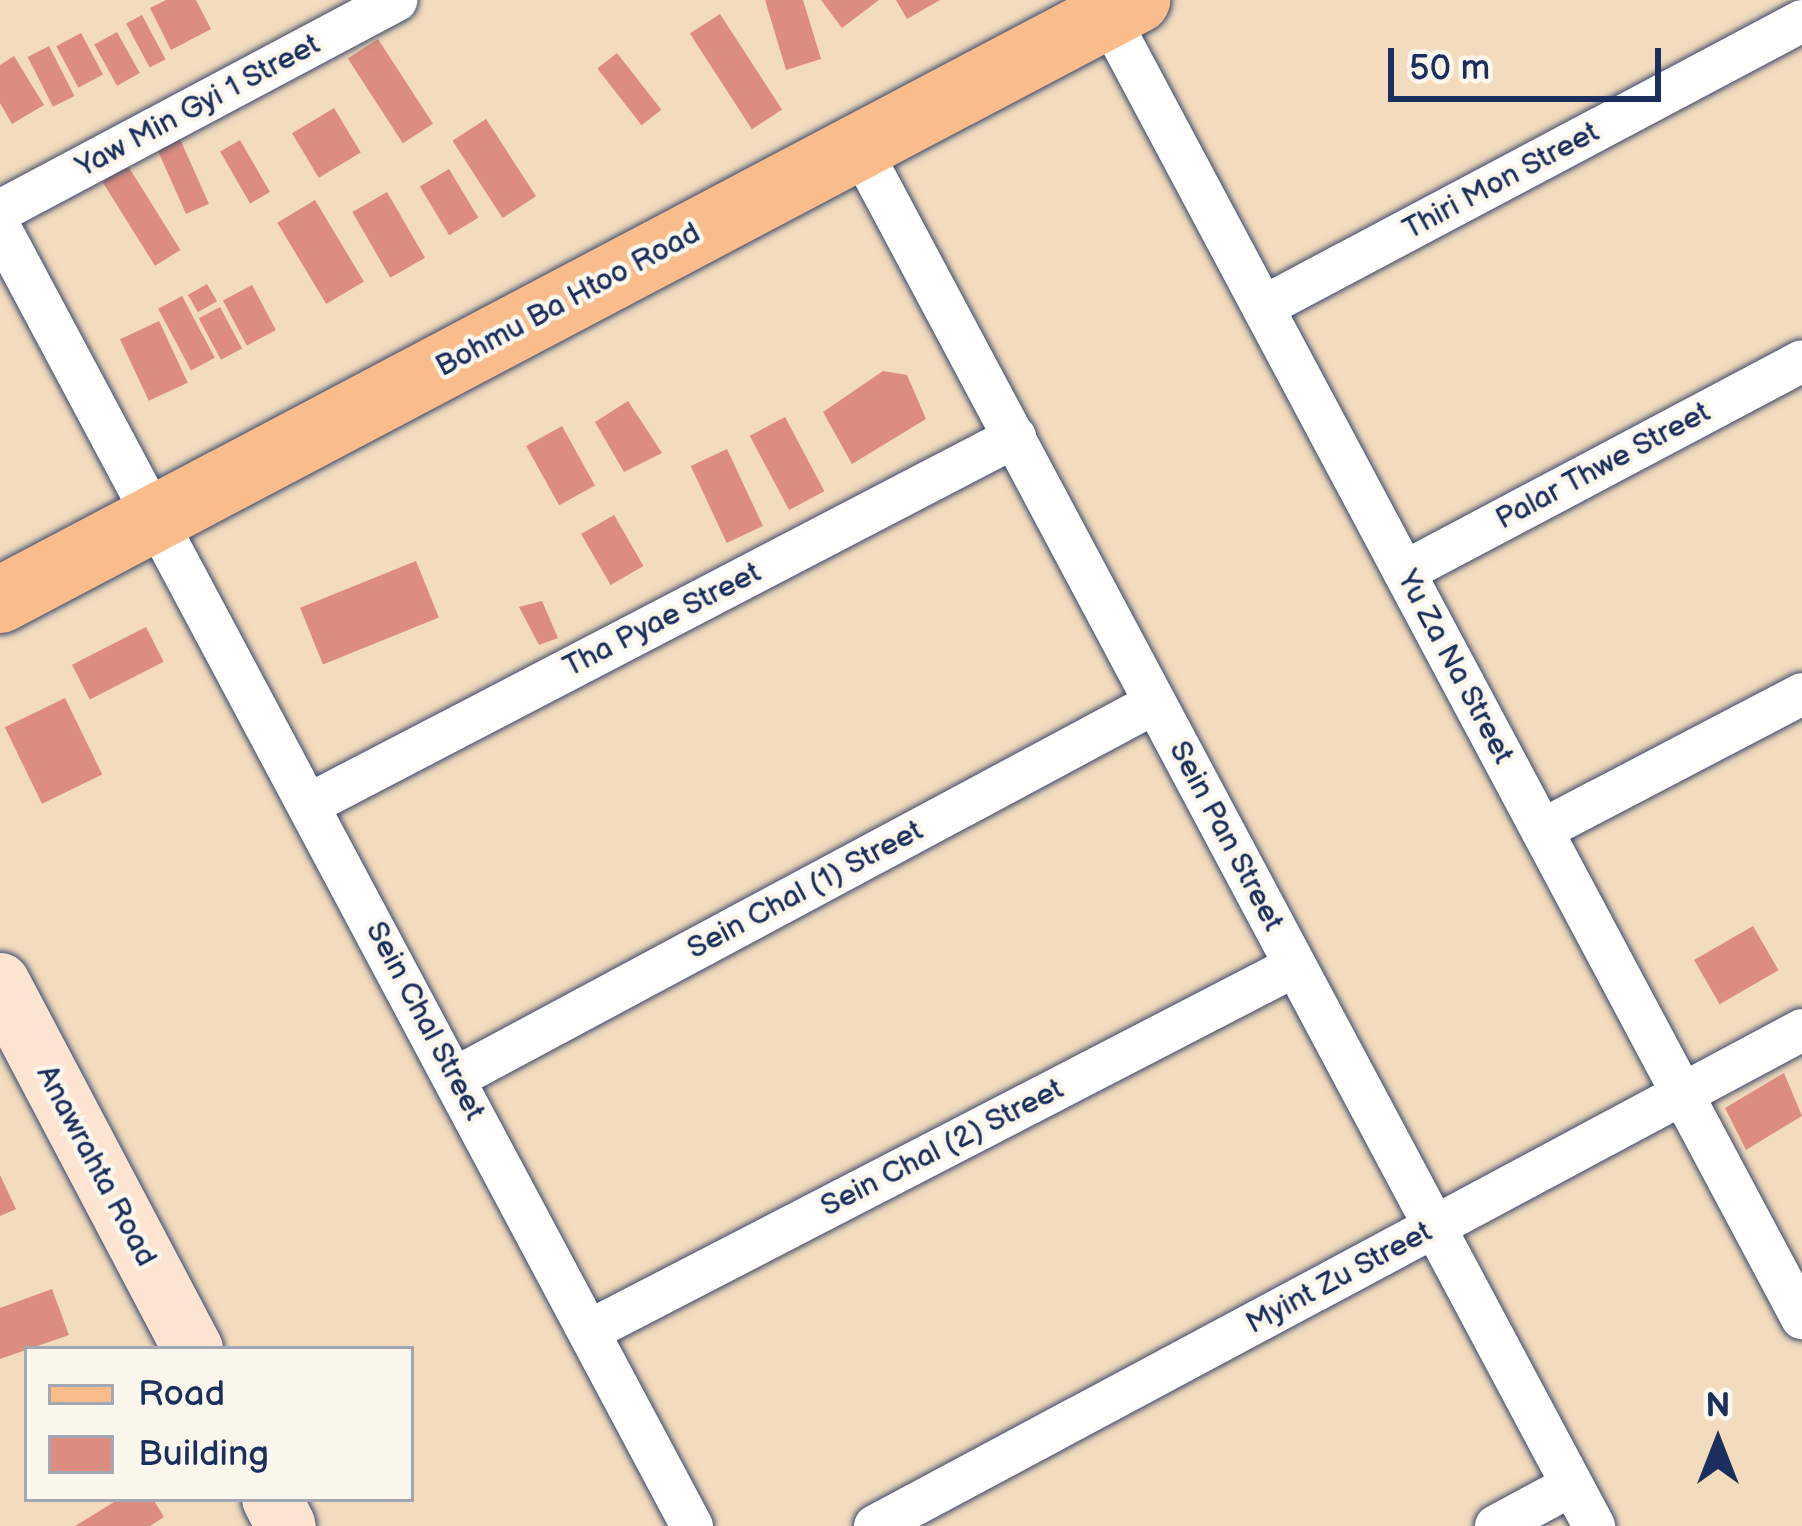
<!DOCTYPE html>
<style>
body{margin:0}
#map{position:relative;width:1802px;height:1526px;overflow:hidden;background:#f3dcbd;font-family:"Balsamiq Sans",sans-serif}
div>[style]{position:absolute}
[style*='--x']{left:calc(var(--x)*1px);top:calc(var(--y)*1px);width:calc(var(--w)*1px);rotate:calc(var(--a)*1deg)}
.building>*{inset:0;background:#dc8d7f;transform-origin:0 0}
.roads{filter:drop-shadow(0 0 3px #3b496c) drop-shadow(0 0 3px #3b496c)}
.minor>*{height:42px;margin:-21px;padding:0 21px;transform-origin:21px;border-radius:21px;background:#fff}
.secondary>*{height:60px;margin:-30px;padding:0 30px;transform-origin:30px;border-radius:30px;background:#fde4d0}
.primary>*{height:66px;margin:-33px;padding:0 33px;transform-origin:33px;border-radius:33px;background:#f9bc8a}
span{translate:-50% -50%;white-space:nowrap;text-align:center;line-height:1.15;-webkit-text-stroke:9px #fbf7ec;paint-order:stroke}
.street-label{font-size:30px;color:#1b2f5e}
.legend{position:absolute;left:24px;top:1346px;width:390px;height:156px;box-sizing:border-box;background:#fbf7ec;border:3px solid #a1a7b3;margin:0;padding:15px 21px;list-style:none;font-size:36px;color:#1b2f5e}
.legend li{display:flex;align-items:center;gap:24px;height:60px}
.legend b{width:60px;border:3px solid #a1a7b3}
.north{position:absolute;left:1658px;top:1382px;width:120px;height:120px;-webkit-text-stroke:9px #fbf7ec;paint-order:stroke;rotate:0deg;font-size:33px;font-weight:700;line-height:48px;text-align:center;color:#1b2f5e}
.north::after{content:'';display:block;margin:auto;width:42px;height:54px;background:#1b2f5e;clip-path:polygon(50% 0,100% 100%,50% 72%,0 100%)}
.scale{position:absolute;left:1388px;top:48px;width:273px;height:54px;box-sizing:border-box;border:6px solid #1b2f5e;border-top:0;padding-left:15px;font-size:36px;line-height:42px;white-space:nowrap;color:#1b2f5e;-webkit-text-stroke:9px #fbf7ec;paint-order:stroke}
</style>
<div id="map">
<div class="building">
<i style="clip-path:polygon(166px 0,196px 0,211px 29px,171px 50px,150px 8px)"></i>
<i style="clip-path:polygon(765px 0,803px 0,821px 59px,786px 70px)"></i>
<i style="clip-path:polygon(821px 0,879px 0,842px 28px)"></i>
<i style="clip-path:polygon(896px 0,940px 0,907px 19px)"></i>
<i style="left:720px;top:14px;width:114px;height:36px;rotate:57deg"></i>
<i style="left:142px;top:15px;width:50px;height:18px;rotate:62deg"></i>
<i style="left:117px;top:32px;width:47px;height:26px;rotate:61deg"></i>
<i style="left:81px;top:33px;width:47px;height:28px;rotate:62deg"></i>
<i style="left:378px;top:39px;width:101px;height:36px;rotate:57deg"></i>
<i style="left:49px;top:46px;width:56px;height:24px;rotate:63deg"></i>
<i style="left:617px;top:53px;width:72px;height:25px;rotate:52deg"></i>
<i style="clip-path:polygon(14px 56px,44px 105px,12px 124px,0 103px,0 65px)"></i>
<i style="left:334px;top:108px;width:52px;height:49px;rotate:59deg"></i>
<i style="left:486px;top:119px;width:92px;height:40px;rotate:57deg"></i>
<i style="left:180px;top:139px;width:71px;height:25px;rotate:66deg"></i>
<i style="left:240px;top:140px;width:60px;height:23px;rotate:60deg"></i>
<i style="left:128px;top:166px;width:99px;height:30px;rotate:58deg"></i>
<i style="left:449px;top:169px;width:57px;height:34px;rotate:59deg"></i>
<i style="left:387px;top:192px;width:76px;height:40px;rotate:60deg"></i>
<i style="left:315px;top:200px;width:95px;height:44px;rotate:59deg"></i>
<i style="left:207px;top:284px;width:20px;height:22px;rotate:60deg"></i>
<i style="left:252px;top:285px;width:51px;height:33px;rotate:62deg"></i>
<i style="left:182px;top:296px;width:70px;height:27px;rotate:62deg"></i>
<i style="left:220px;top:307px;width:47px;height:24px;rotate:62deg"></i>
<i style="left:159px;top:321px;width:68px;height:43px;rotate:65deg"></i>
<i style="clip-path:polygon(883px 371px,907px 375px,926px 419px,852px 464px,823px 412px)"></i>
<i style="clip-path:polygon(628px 401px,662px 453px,624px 472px,595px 422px)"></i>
<i style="left:785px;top:417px;width:84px;height:40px;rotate:62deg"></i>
<i style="left:562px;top:426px;width:68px;height:41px;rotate:61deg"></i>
<i style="left:727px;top:449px;width:85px;height:40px;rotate:65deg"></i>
<i style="left:614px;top:515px;width:59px;height:38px;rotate:60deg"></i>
<i style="left:416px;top:561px;width:61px;height:125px;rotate:68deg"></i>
<i style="clip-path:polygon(542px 601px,558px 638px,539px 645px,519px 607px)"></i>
<i style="left:146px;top:627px;width:39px;height:83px;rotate:63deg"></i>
<i style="left:65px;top:698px;width:85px;height:67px;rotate:64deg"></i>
<i style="left:1753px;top:926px;width:51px;height:68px;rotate:60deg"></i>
<i style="clip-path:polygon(1784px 1073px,1802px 1116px,1746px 1150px,1725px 1108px)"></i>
<i style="clip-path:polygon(0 1175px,16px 1209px,0 1216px)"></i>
<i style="clip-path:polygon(52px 1289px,69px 1335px,0 1359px,0 1308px)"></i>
<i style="clip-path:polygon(119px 1499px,153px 1499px,164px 1517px,150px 1526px,75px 1526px)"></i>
</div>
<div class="roads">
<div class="minor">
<i style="--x:1099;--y:0;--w:1494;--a:61.93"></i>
<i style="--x:859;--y:147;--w:1563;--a:61.94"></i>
<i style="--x:0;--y:211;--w:449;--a:-28"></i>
<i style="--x:0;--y:228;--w:1471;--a:61.94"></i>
<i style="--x:1263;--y:307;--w:610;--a:-27.95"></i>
<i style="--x:1404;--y:572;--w:450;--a:-27.9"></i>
<i style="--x:310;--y:804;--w:795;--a:-27.5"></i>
<i style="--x:1542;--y:830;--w:293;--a:-27.6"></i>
<i style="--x:455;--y:1078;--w:794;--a:-28.18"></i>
<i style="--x:589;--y:1331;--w:795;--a:-27.34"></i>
<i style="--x:875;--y:1526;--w:1051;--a:-28.15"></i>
<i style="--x:1496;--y:1526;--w:86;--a:-28.3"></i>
</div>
<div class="secondary">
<i style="--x:0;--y:983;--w:414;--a:62.2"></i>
<i style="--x:272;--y:1499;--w:30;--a:63"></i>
</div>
<div class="primary">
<i style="--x:0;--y:600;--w:1286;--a:-27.82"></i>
</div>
</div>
<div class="street-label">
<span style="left:198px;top:106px;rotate:-28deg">Yaw Min Gyi 1 Street</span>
<span style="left:1501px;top:181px;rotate:-28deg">Thiri Mon Street</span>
<span style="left:568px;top:300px;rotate:-28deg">Bohmu Ba Htoo Road</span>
<span style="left:1603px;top:466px;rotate:-28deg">Palar Thwe Street</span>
<span style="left:662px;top:620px;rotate:-27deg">Tha Pyae Street</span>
<span style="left:1455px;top:667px;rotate:62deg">Yu Za Na Street</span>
<span style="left:1226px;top:836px;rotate:62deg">Sein Pan Street</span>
<span style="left:805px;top:890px;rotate:-28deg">Sein Chal (1) Street</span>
<span style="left:425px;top:1021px;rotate:62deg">Sein Chal Street</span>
<span style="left:942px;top:1148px;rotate:-27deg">Sein Chal (2) Street</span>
<span style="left:96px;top:1166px;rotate:62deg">Anawrahta Road</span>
<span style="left:1339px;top:1278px;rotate:-28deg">Myint Zu Street</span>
</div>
<ul class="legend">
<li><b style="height:15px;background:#f9bc8a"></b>Road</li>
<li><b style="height:33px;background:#dc8d7f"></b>Building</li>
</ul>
<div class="north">N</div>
<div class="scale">50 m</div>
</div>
